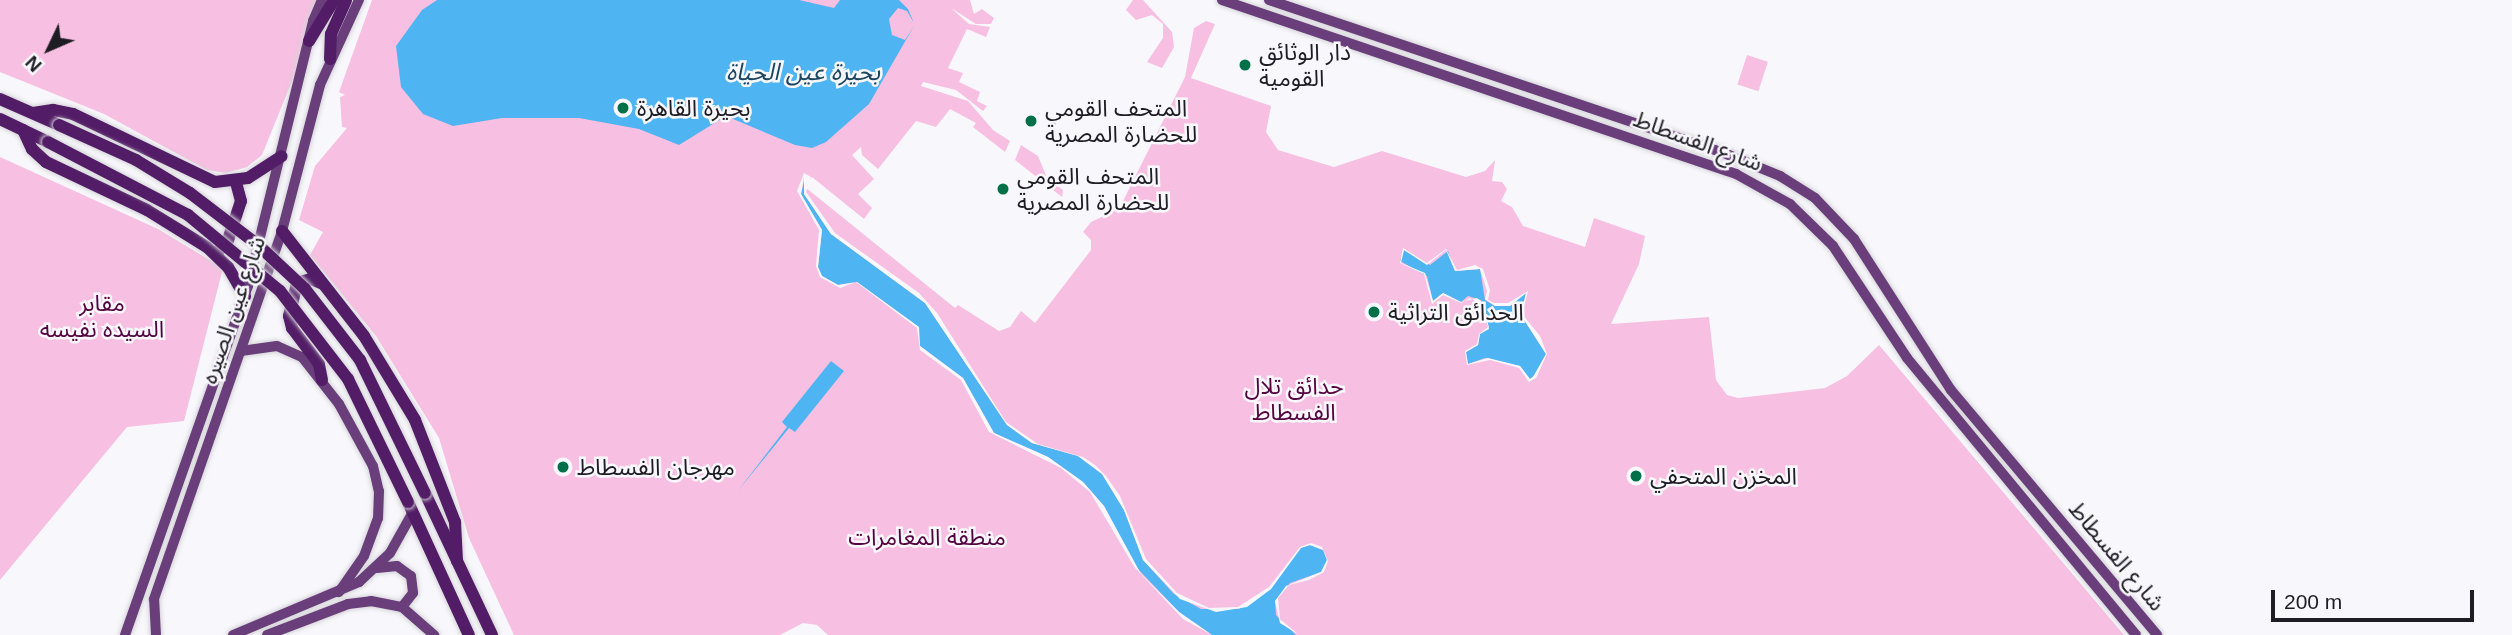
<!DOCTYPE html>
<meta charset="utf-8">
<style>
body{margin:0}
#map{position:relative;width:2512px;height:635px;overflow:hidden;background:#f8f8fc;font-family:Arial,"Noto Sans Arabic",sans-serif}
div>[style]{position:absolute}
[style*='--x']{left:calc(var(--x)*1px);top:calc(var(--y)*1px);width:calc(var(--w)*1px);rotate:calc(var(--a)*1deg)}
.green>*{inset:0;background:#f7bfe1;transform-origin:0 0}
.water>*{inset:0;background:#4fb5f2}
.pier>*{inset:0;background:#f8f8fc}
.roads{filter:drop-shadow(0 0 2px #d5d5d9) drop-shadow(0 0 2px #d5d5d9)}
.major>*{height:10px;margin:-5px;padding:0 5px;transform-origin:5px;border-radius:5px;background:#6a3e7b}
.highway>*{height:12px;margin:-6px;padding:0 6px;transform-origin:6px;border-radius:6px;background:#521c66}
.bridges{filter:drop-shadow(0 0 2px #d5d5d9) drop-shadow(0 0 2px #d5d5d9)}
.highway-bridge>*{height:12px;margin:-6px;padding:0 6px;transform-origin:6px;border-radius:6px;background:#521c66}
.dots>*{width:19px;height:19px;translate:-50% -50%;box-sizing:border-box;border:4px solid #f8f8fc;border-radius:50%}
span{translate:-50% -50%;white-space:nowrap;text-align:center;line-height:1.15;-webkit-text-stroke:5px #f8f8fc;paint-order:stroke}
.poi-label{font-size:23px;color:#1e1d24}
.left{translate:0 -50%;text-align:left}
.street-label{font-size:23px;color:#1e1d24}
.park-label{font-size:23px;color:#550340}
.water-label{font-size:24px;color:#1c465f;font-style:italic}
.north{position:absolute;left:14px;top:14px;width:70px;height:70px;-webkit-text-stroke:5px #f8f8fc;paint-order:stroke;rotate:226deg;font-size:19px;font-weight:700;line-height:28px;text-align:center;color:#1e1d24}
.north::after{content:'';display:block;margin:auto;width:24px;height:32px;background:#1e1d24;clip-path:polygon(50% 0,100% 100%,50% 72%,0 100%)}
.scale{position:absolute;left:2271px;top:590px;width:203px;height:32px;box-sizing:border-box;border:4px solid #1e1d24;border-top:0;padding-left:9px;font-size:21px;line-height:24px;white-space:nowrap;color:#1e1d24;-webkit-text-stroke:5px #f8f8fc;paint-order:stroke}
</style>
<div id="map">
<div class="green">
<i style="clip-path:polygon(0 0,325px 0,262px 155px,247px 167px,226px 173px,207px 170px,104px 114px,0 72px)"></i>
<i style="clip-path:polygon(372px 0,970px 0,974px 14px,982px 9px,994px 18px,991px 24px,976px 24px,951px 8px,969px 24px,990px 27px,986px 37px,967px 29px,948px 68px,963px 73px,959px 82px,980px 92px,977px 101px,987px 106px,983px 111px,956px 90px,923px 82px,921px 86px,968px 101px,993px 130px,1010px 141px,1005px 152px,973px 127px,976px 123px,950px 109px,936px 127px,916px 121px,878px 169px,862px 155px,861px 147px,852px 155px,874px 179px,858px 194px,872px 208px,864px 219px,812px 177px,805px 187px,955px 308px,958px 305px,999px 331px,1010px 327px,1021px 311px,1035px 323px,1091px 250px,1091px 240px,1083px 232px,1091px 222px,1119px 209px,1185px 77px,1194px 28px,1206px 21px,1215px 24px,1191px 78px,1271px 106px,1266px 132px,1278px 150px,1334px 167px,1382px 151px,1466px 177px,1485px 171px,1495px 160px,1492px 181px,1502px 182px,1507px 189px,1501px 201px,1512px 207px,1523px 226px,1585px 247px,1594px 218px,1645px 236px,1639px 264px,1611px 324px,1709px 317px,1716px 380px,1727px 395px,1738px 398px,1825px 388px,1847px 376px,1879px 345px,2124px 635px,828px 635px,817px 625px,803px 623px,780px 635px,514px 635px,469px 538px,439px 438px,376px 336px,310px 255px,323px 232px,299px 220px,315px 166px,347px 128px,342px 127px,340px 97px,345px 95px,339px 92px)"></i>
<i style="clip-path:polygon(1133px 0,1143px 0,1172px 32px,1174px 47px,1162px 68px,1147px 62px,1163px 38px,1163px 24px,1152px 15px,1136px 20px,1126px 10px)"></i>
<i style="left:1747px;top:55px;width:22px;height:31px;rotate:18deg"></i>
<i style="clip-path:polygon(1021px 145px,1038px 156px,1047px 178px,1063px 190px,1062px 197px,1015px 160px)"></i>
<i style="clip-path:polygon(0 157px,158px 229px,223px 268px,184px 421px,127px 427px,0 580px)"></i>
</div>
<div class="water">
<i style="clip-path:polygon(437px 0,799px 0,834px 8px,840px 0,899px 0,908px 9px,914px 23px,907px 11px,898px 8px,889px 19px,892px 35px,905px 40px,914px 26px,869px 104px,826px 142px,812px 148px,795px 145px,726px 116px,679px 145px,639px 129px,579px 118px,502px 118px,453px 126px,423px 114px,401px 87px,396px 46px,422px 10px)"></i>
<i style="clip-path:polygon(805px 177px,804px 194px,831px 234px,925px 303px,1007px 425px,1032px 443px,1078px 456px,1102px 474px,1124px 510px,1143px 560px,1174px 594px,1201px 609px,1239px 609px,1271px 589px,1300px 548px,1310px 545px,1323px 550px,1327px 560px,1321px 572px,1290px 583px,1275px 601px,1276px 615px,1296px 635px,1212px 635px,1179px 612px,1137px 568px,1104px 506px,1083px 482px,1048px 457px,994px 433px,963px 378px,920px 346px,918px 327px,857px 282px,838px 285px,822px 276px,818px 267px,822px 230px,801px 194px)"></i>
<i style="clip-path:polygon(1404px 250px,1430px 265px,1448px 251px,1455px 271px,1480px 269px,1485px 300px,1495px 306px,1510px 306px,1526px 293px,1521px 315px,1546px 354px,1536px 374px,1530px 379px,1520px 366px,1485px 358px,1468px 364px,1466px 352px,1478px 345px,1480px 334px,1489px 327px,1481px 300px,1468px 296px,1461px 302px,1443px 293px,1433px 301px,1427px 276px,1400px 261px)"></i>
<i style="clip-path:polygon(831px 361px,844px 371px,795px 432px,789px 428px,737px 492px,787px 427px,782px 422px)"></i>
</div>
<div class="pier">
<i style="clip-path:polygon(804px 173px,811px 177px,806px 192px,835px 233px,919px 293px,937px 313px,1006px 422px,1038px 444px,1083px 457px,1095px 465px,1106px 476px,1120px 496px,1146px 559px,1177px 593px,1209px 608px,1238px 607px,1269px 587px,1300px 547px,1311px 543px,1322px 547px,1328px 561px,1324px 572px,1309px 580px,1289px 585px,1278px 598px,1280px 619px,1299px 635px,1280px 623px,1275px 601px,1286px 586px,1321px 572px,1327px 560px,1323px 550px,1310px 545px,1301px 548px,1271px 589px,1247px 607px,1216px 612px,1180px 599px,1143px 560px,1124px 510px,1102px 474px,1078px 456px,1032px 443px,1007px 425px,925px 303px,831px 234px,804px 194px,804px 177px,801px 194px,822px 230px,818px 267px,822px 276px,838px 285px,857px 282px,919px 327px,920px 346px,963px 378px,994px 433px,1048px 457px,1083px 482px,1104px 506px,1141px 574px,1179px 612px,1212px 635px,1183px 619px,1135px 568px,1090px 492px,1061px 468px,989px 432px,961px 380px,920px 350px,917px 328px,856px 282px,840px 288px,820px 277px,816px 266px,819px 230px,797px 191px)"></i>
<i style="clip-path:polygon(evenodd,1403px 248px,1427px 263px,1446px 249px,1457px 270px,1475px 265px,1483px 269px,1490px 290px,1488px 300px,1494px 303px,1508px 303px,1528px 291px,1522px 314px,1540px 336px,1547px 354px,1536px 378px,1529px 382px,1519px 368px,1490px 360px,1467px 365px,1465px 351px,1477px 344px,1479px 334px,1488px 327px,1482px 305px,1470px 298px,1461px 303px,1443px 295px,1432px 304px,1424px 274px,1400px 263px,1403px 248px,1404px 250px,1427px 265px,1446px 250px,1455px 271px,1480px 269px,1487px 291px,1485px 299px,1495px 306px,1510px 306px,1526px 293px,1521px 315px,1546px 354px,1533px 377px,1530px 379px,1520px 366px,1488px 358px,1468px 364px,1466px 352px,1478px 345px,1480px 334px,1489px 329px,1484px 304px,1477px 298px,1461px 302px,1443px 293px,1433px 301px,1425px 273px,1401px 263px,1404px 250px)"></i>
</div>
<div class="roads">
<div class="major">
<i style="--x:1222;--y:0;--w:543;--a:18.7"></i>
<i style="--x:1736;--y:174;--w:62;--a:29.1"></i>
<i style="--x:1790;--y:204;--w:60;--a:44.3"></i>
<i style="--x:1833;--y:246;--w:134;--a:56.5"></i>
<i style="--x:1907;--y:358;--w:359;--a:50.4"></i>
<i style="--x:1269;--y:0;--w:480;--a:18.6"></i>
<i style="--x:1724;--y:153;--w:61;--a:22.3"></i>
<i style="--x:1780;--y:176;--w:41;--a:32.2"></i>
<i style="--x:1815;--y:198;--w:57;--a:46.4"></i>
<i style="--x:1854;--y:239;--w:179;--a:57.3"></i>
<i style="--x:1951;--y:390;--w:320;--a:49.9"></i>
<i style="--x:241;--y:351;--w:36;--a:-8"></i>
<i style="--x:277;--y:346;--w:27;--a:24"></i>
<i style="--x:302;--y:357;--w:60;--a:51.8"></i>
<i style="--x:339;--y:404;--w:71;--a:61.3"></i>
<i style="--x:373;--y:466;--w:26;--a:77"></i>
<i style="--x:379;--y:491;--w:27;--a:92"></i>
<i style="--x:378;--y:518;--w:40;--a:110.2"></i>
<i style="--x:364;--y:556;--w:44;--a:124.8"></i>
<i style="--x:377;--y:568;--w:20;--a:-6"></i>
<i style="--x:397;--y:566;--w:17;--a:36"></i>
<i style="--x:411;--y:576;--w:17;--a:83"></i>
<i style="--x:413;--y:593;--w:18;--a:128"></i>
<i style="--x:125;--y:635;--w:370;--a:-70.6"></i>
<i style="--x:248;--y:286;--w:273;--a:-76.2"></i>
<i style="--x:313;--y:21;--w:23;--a:-67"></i>
<i style="--x:156;--y:635;--w:36;--a:-93"></i>
<i style="--x:154;--y:599;--w:390;--a:-70.8"></i>
<i style="--x:282;--y:231;--w:151;--a:-75.4"></i>
<i style="--x:320;--y:85;--w:94;--a:-65.4"></i>
<i style="--x:233;--y:635;--w:137;--a:-22.8"></i>
<i style="--x:359;--y:582;--w:42;--a:-43.1"></i>
<i style="--x:390;--y:553;--w:47;--a:-60.7"></i>
<i style="--x:267;--y:635;--w:87;--a:-20.9"></i>
<i style="--x:348;--y:604;--w:23;--a:-7"></i>
<i style="--x:371;--y:601;--w:32;--a:11"></i>
<i style="--x:402;--y:607;--w:43;--a:41.2"></i>
</div>
<div class="highway">
<i style="--x:309;--y:41;--w:48;--a:-58.6"></i>
<i style="--x:330;--y:59;--w:25;--a:-88"></i>
<i style="--x:331;--y:34;--w:37;--a:-66"></i>
<i style="--x:0;--y:99;--w:64;--a:23.8"></i>
<i style="--x:33;--y:113;--w:20;--a:-9"></i>
<i style="--x:53;--y:110;--w:20;--a:11"></i>
<i style="--x:73;--y:114;--w:157;--a:25.6"></i>
<i style="--x:215;--y:182;--w:33;--a:-7"></i>
<i style="--x:248;--y:178;--w:40;--a:-32.9"></i>
<i style="--x:0;--y:119;--w:53;--a:25.6"></i>
<i style="--x:23;--y:130;--w:21;--a:65"></i>
<i style="--x:32;--y:149;--w:19;--a:43"></i>
<i style="--x:46;--y:162;--w:112;--a:25.4"></i>
<i style="--x:147;--y:210;--w:70;--a:31.7"></i>
<i style="--x:207;--y:247;--w:29;--a:44"></i>
<i style="--x:228;--y:267;--w:34;--a:60"></i>
<i style="--x:282;--y:231;--w:133;--a:52"></i>
<i style="--x:364;--y:336;--w:98;--a:58.7"></i>
<i style="--x:415;--y:420;--w:110;--a:68.6"></i>
<i style="--x:455;--y:522;--w:39;--a:87"></i>
<i style="--x:218;--y:252;--w:16;--a:-50"></i>
<i style="--x:228;--y:240;--w:41;--a:-71.6"></i>
<i style="--x:241;--y:201;--w:20;--a:-105"></i>
<i style="--x:322;--y:380;--w:16;--a:-101"></i>
<i style="--x:319;--y:364;--w:45;--a:-126.9"></i>
<i style="--x:292;--y:328;--w:12;--a:-104"></i>
<i style="--x:289;--y:316;--w:34;--a:-76"></i>
<i style="--x:297;--y:283;--w:15;--a:-16"></i>
<i style="--x:311;--y:279;--w:13;--a:23"></i>
<i style="--x:425;--y:493;--w:157;--a:64.7"></i>
<i style="--x:408;--y:502;--w:146;--a:65.4"></i>
</div>
</div>
<div class="bridges">
<div class="highway-bridge">
<i style="--x:59;--y:125;--w:85;--a:24.4"></i>
<i style="--x:136;--y:160;--w:63;--a:31.4"></i>
<i style="--x:190;--y:193;--w:86;--a:37.4"></i>
<i style="--x:258;--y:245;--w:64;--a:43.1"></i>
<i style="--x:305;--y:289;--w:90;--a:52.2"></i>
<i style="--x:360;--y:360;--w:148;--a:64"></i>
<i style="--x:48;--y:142;--w:158;--a:27.5"></i>
<i style="--x:188;--y:215;--w:119;--a:39.6"></i>
<i style="--x:280;--y:291;--w:111;--a:52.3"></i>
<i style="--x:348;--y:379;--w:137;--a:64"></i>
</div>
</div>
<div class="dots">
<i style="left:1245px;top:65px;background:#007049"></i>
<i style="left:623px;top:108px;background:#007049"></i>
<i style="left:1031px;top:121px;background:#007049"></i>
<i style="left:1003px;top:189px;background:#007049"></i>
<i style="left:1374px;top:312px;background:#007049"></i>
<i style="left:563px;top:467px;background:#007049"></i>
<i style="left:1636px;top:476px;background:#007049"></i>
</div>
<div class="poi-label">
<span class="left" style="left:1259px;top:65px">دار الوثائق<br>القومية</span>
<span class="left" style="left:637px;top:108px">بحيرة القاهرة</span>
<span class="left" style="left:1045px;top:121px">المتحف القومي<br>للحضارة المصرية</span>
<span class="left" style="left:1017px;top:189px">المتحف القومى<br>للحضارة المصرية</span>
<span class="left" style="left:1388px;top:312px">الحدائق التراثية</span>
<span class="left" style="left:577px;top:467px">مهرجان الفسطاط</span>
<span class="left" style="left:1650px;top:476px">المخزن المتحفي</span>
</div>
<div class="street-label">
<span style="left:1698px;top:141px;rotate:20deg">شارع الفسطاط</span>
<span style="left:233px;top:310px;rotate:-71deg">شارع عين الصيره</span>
<span style="left:2117px;top:556px;rotate:50deg">شارع الفسطاط</span>
</div>
<div class="park-label">
<span style="left:102px;top:316px">مقابر<br>السيده نفيسه</span>
<span style="left:1294px;top:399px">حدائق تلال<br>الفسطاط</span>
<span style="left:927px;top:537px">منطقة المغامرات</span>
</div>
<div class="water-label">
<span style="left:803px;top:72px">بحيرة عين الحياة</span>
</div>
<div class="north">N</div>
<div class="scale">200 m</div>
</div>
